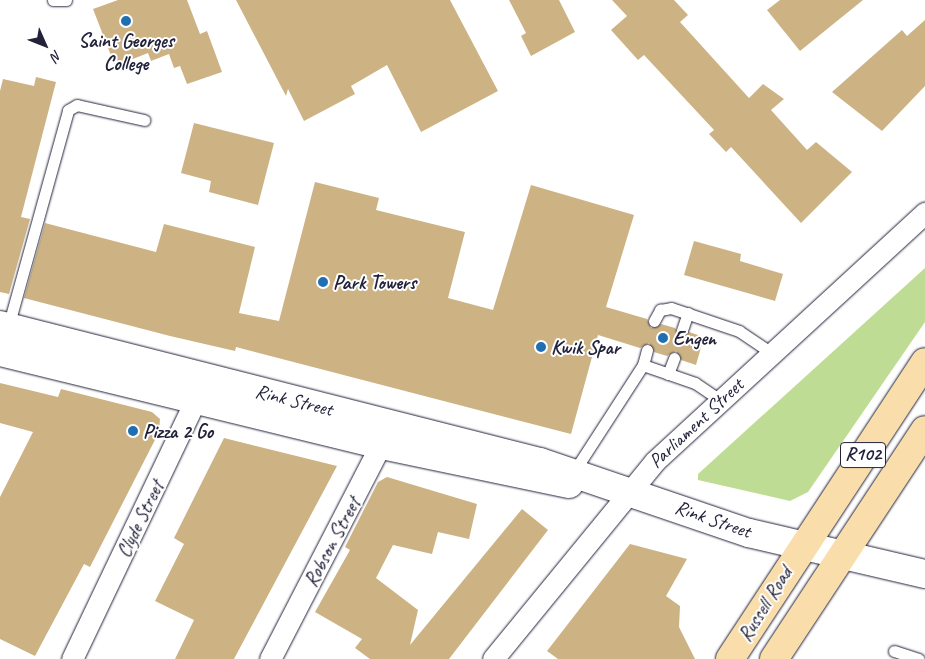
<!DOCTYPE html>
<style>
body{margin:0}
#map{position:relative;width:925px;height:659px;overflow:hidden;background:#fff;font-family:Caveat,sans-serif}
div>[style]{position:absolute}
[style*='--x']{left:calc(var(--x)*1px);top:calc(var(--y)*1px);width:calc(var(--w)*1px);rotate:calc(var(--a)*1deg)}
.green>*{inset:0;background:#bfdc94}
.building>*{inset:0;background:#cdb384}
.roads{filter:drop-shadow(0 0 1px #22223b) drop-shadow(0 0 1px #22223b)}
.lane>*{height:11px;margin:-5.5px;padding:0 5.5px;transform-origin:5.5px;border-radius:5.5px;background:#fff}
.street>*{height:21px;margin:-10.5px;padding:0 10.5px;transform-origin:10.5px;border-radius:10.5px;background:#fff}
.secondary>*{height:28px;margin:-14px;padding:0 14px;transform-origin:14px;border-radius:14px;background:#fff}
.primary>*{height:28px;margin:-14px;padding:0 14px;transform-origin:14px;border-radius:14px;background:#f9deab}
.dots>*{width:14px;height:14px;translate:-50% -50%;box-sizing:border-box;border:2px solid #fff;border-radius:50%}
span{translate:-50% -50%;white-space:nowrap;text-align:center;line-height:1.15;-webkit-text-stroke:4px #fff;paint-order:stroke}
.shield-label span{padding:1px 4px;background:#fff;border:1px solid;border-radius:4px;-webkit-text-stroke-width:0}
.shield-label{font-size:19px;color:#22223b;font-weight:700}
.poi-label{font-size:20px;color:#22223b;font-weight:700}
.left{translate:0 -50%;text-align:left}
.street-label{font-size:20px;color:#22223b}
.north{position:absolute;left:20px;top:20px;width:50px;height:50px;-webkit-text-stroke:4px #fff;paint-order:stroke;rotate:134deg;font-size:14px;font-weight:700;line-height:20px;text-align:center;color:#22223b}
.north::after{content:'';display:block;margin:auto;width:18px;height:22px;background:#22223b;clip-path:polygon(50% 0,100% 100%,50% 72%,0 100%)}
</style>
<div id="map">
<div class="green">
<i style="clip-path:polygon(925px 268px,925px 322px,808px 492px,790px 501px,698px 480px,698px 474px)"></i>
</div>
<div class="building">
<i style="clip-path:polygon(118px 0,187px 0,200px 34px,207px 31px,222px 72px,187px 84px,180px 66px,174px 68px,169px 54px,151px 61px,148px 53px,115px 66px,93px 9px)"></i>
<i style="clip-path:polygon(236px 0,450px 0,498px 91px,421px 132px,387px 65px,351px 86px,355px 94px,304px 121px,288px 89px,286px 96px)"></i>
<i style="clip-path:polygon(509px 0,559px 0,575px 32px,531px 56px,521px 36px,526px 33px)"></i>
<i style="clip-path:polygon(612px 0,674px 0,688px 15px,680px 22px,749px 98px,763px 84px,784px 99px,771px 110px,807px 150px,816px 142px,852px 172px,801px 223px,731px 147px,726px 152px,709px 134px,714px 130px,644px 55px,638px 60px,611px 30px,627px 16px)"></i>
<i style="clip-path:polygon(780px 0,863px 0,800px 51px,767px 10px)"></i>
<i style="clip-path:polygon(925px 20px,925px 86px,882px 131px,832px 92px,902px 30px,907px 36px)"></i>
<i style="clip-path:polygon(36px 77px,56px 82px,21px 217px,30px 219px,9px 294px,0 292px,0 91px,3px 79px,34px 86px)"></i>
<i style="clip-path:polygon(194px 123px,274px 143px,258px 205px,209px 192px,211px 181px,181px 173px)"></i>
<i style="clip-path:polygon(315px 182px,379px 198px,376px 210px,465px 232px,448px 298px,493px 310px,531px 185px,634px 215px,606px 307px,647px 319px,651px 328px,661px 324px,675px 328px,680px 337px,689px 332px,704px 337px,696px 365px,681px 360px,676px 351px,667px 356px,654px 352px,649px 343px,640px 348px,598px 335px,571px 434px,236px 347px,235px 351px,170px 336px,24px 298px,45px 223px,156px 252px,164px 224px,255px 247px,239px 313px,279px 321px)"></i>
<i style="clip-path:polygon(694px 241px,741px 254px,740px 261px,783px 274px,775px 301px,684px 275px)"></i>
<i style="clip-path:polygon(0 383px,58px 397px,61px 389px,152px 412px,160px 419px,159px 432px,90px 567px,84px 564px,35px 656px,0 639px,0 497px,33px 432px,0 423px)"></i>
<i style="clip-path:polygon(224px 438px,337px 466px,234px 659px,175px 659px,194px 620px,155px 601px,184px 544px,174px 538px)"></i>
<i style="clip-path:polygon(387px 477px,477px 504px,469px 539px,438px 532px,432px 554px,393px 545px,376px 578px,418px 610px,410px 645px,522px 509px,548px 530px,449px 659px,370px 659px,355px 648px,362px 639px,315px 612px,350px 550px,345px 547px,378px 482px)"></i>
<i style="clip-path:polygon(630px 544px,687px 559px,666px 596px,680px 606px,679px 627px,695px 659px,558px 659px,547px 651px)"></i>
</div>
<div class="roads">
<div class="lane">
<i style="--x:53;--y:0;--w:13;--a:0"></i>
<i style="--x:654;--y:321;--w:13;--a:-61"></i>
<i style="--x:660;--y:310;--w:11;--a:-10"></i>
<i style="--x:671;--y:308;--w:72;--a:18.7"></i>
<i style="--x:739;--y:331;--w:40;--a:34"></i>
<i style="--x:8;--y:327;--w:225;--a:-74.5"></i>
<i style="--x:68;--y:110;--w:10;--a:-29"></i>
<i style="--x:77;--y:105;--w:69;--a:12.6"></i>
<i style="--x:682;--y:330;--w:18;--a:-71"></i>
<i style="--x:647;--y:350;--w:16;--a:105"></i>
<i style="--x:643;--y:365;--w:55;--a:19.1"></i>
<i style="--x:695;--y:383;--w:29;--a:34"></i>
<i style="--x:668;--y:374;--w:17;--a:-69"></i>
<i style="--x:573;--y:473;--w:129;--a:-57.1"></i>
<i style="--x:894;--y:651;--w:26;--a:18"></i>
</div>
<div class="street">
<i style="--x:72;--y:659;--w:301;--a:-64.5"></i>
<i style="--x:270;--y:659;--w:255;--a:-62.7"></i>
<i style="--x:493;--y:659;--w:256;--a:-50.7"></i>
<i style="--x:655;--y:461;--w:367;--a:-42.6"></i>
</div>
<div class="secondary">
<i style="--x:0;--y:325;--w:557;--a:14.24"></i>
<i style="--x:540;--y:462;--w:221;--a:18.8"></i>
<i style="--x:749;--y:533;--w:181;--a:13.1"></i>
<i style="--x:0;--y:352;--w:393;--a:13.7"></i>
<i style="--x:382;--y:445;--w:191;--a:11.8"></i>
</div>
<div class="primary">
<i style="--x:730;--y:659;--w:355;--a:-56.7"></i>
<i style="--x:774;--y:659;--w:274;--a:-56.6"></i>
</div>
</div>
<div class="dots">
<i style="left:126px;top:21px;background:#1f6fb2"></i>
<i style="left:323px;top:282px;background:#1f6fb2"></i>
<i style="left:663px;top:338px;background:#1f6fb2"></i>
<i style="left:541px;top:347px;background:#1f6fb2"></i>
<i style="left:133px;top:431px;background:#1f6fb2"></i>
</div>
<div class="shield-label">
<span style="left:863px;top:455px">R102</span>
</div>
<div class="poi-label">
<span style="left:126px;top:52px">Saint Georges<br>College</span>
<span class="left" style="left:333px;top:282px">Park Towers</span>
<span class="left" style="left:673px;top:338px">Engen</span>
<span class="left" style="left:551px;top:347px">Kwik Spar</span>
<span class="left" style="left:143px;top:431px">Pizza 2 Go</span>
</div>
<div class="street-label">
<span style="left:294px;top:400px;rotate:14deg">Rink Street</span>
<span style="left:696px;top:423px;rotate:-43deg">Parliament Street</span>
<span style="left:140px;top:519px;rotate:-64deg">Clyde Street</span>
<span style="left:713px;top:519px;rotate:19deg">Rink Street</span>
<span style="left:332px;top:542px;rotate:-62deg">Robson Street</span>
<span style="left:765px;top:604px;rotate:-58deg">Russell Road</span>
</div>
<div class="north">N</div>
</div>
